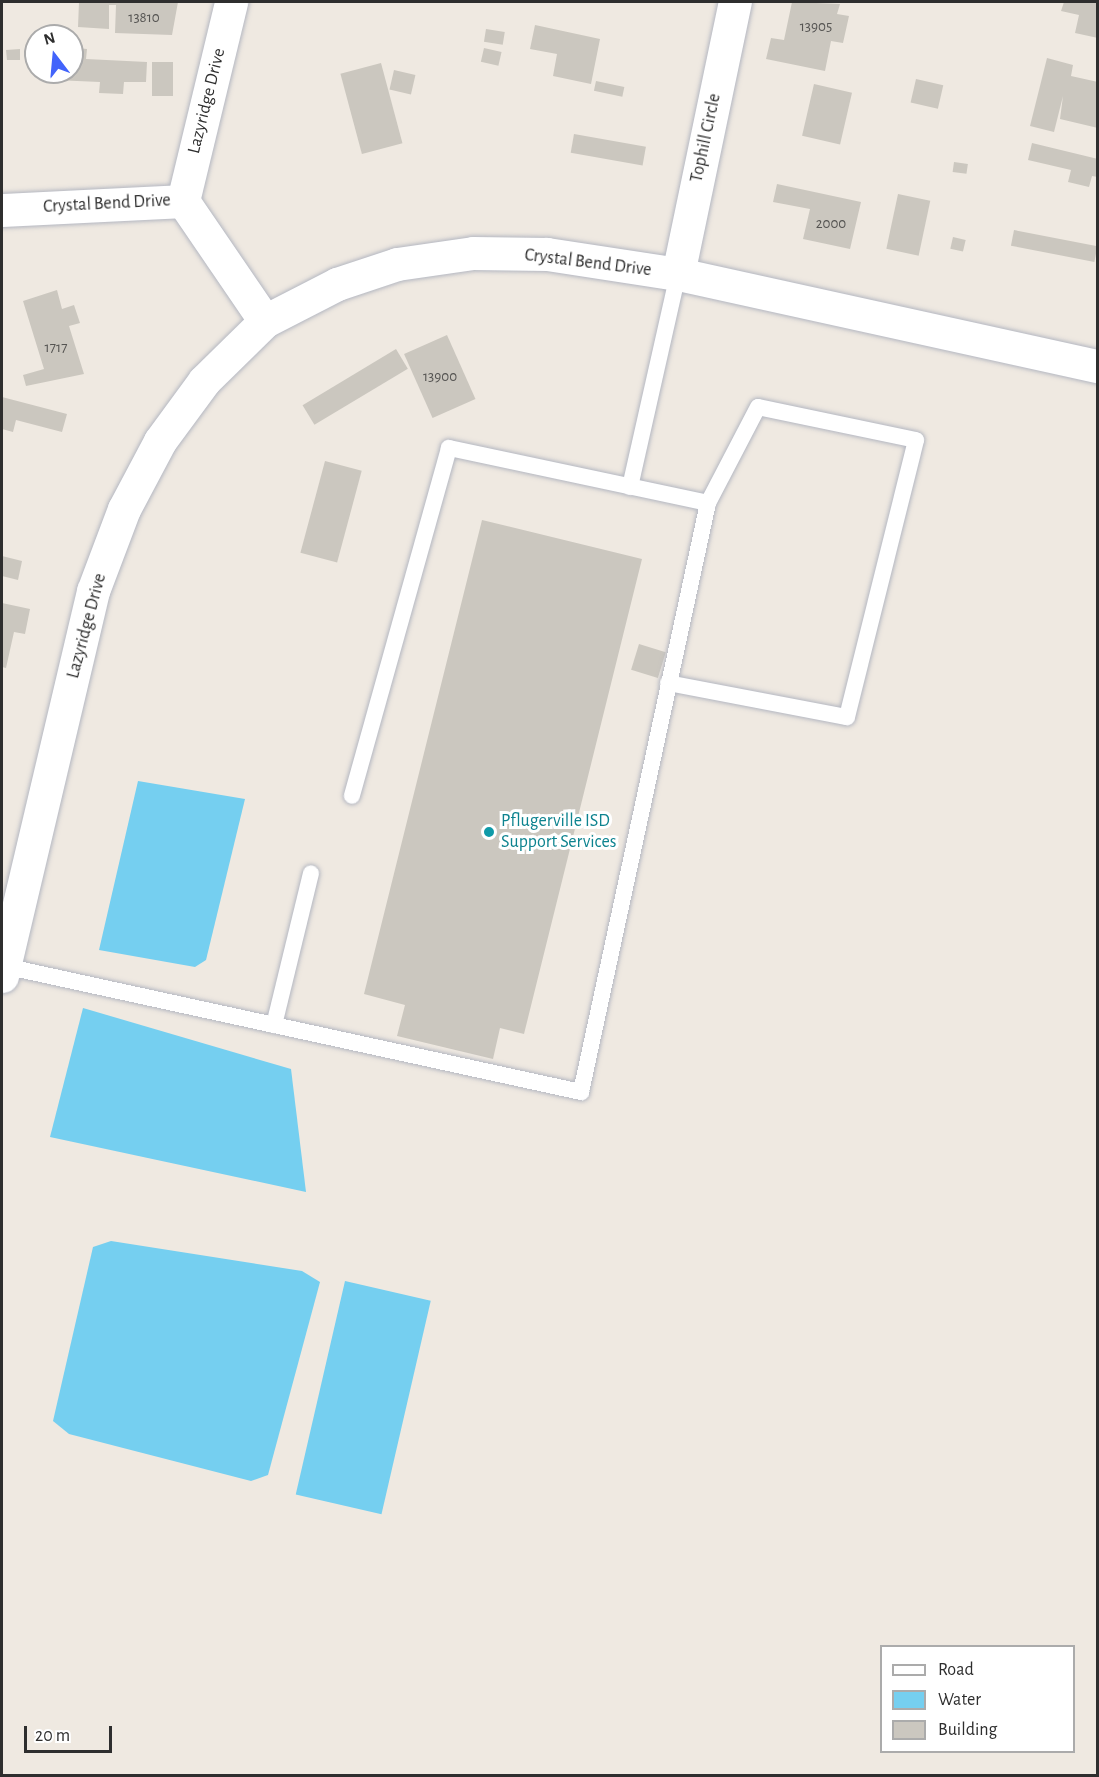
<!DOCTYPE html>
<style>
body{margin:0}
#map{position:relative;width:1099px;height:1777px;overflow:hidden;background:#efe9e1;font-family:"Alegreya Sans",sans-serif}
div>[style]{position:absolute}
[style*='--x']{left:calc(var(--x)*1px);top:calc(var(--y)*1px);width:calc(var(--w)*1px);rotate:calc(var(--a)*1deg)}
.water>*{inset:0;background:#75cff0;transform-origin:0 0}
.building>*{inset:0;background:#cbc7bf;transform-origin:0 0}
.roads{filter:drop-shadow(0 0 2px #b4b7c1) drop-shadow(0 0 2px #b4b7c1)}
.lane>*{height:16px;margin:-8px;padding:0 8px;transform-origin:8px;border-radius:8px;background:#fff}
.street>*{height:33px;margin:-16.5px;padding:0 16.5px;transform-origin:16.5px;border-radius:16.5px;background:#fff}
.secondary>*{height:33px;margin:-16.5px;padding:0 16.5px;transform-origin:16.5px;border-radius:16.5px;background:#fff}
.dots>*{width:16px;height:16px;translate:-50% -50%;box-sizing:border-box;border:3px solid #fff;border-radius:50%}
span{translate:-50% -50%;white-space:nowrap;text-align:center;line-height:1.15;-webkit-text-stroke:6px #fff;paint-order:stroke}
.number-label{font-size:15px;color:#555452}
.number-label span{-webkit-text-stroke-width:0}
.street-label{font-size:18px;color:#2e2e2e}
.culture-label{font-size:18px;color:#0d838f}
.left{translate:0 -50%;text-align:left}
.frame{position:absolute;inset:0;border:3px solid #2e2e2e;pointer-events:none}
.legend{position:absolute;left:880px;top:1645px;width:195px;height:108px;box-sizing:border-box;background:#fff;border:2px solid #ababab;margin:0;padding:8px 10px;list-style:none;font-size:18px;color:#2e2e2e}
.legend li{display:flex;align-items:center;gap:12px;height:30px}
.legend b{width:30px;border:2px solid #ababab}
.north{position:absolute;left:24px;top:24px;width:60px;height:60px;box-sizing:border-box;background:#fff;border:2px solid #ababab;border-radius:50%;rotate:344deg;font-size:16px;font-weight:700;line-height:24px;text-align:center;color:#2e2e2e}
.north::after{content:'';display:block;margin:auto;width:21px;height:27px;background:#4264fb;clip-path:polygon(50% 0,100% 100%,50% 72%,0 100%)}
.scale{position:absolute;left:24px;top:1726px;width:88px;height:27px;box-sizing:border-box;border:3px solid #2e2e2e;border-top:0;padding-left:8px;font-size:18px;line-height:21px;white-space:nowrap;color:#2e2e2e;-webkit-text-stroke:4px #fff;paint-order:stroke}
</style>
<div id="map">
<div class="water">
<i style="clip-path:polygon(138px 781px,245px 799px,206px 960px,195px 967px,99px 950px)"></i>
<i style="clip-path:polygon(83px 1008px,291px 1069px,306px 1192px,50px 1137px)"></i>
<i style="clip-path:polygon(111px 1241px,302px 1271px,320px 1282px,268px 1475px,251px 1481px,69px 1434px,53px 1421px,93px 1247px)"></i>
<i style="left:345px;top:1281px;width:88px;height:219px;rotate:13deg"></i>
</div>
<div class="building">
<i style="clip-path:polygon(79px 2px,178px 2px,172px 35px,115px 33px,116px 5px,109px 5px,109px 29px,78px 27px)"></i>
<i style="clip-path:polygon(792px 2px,840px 4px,837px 14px,849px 16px,843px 43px,831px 41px,825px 71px,766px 59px,771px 38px,784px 40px)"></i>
<i style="clip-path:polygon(1064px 2px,1098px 2px,1098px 38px,1075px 33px,1079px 15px,1061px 11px)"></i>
<i style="clip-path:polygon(535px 25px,600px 39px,591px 84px,553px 76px,557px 54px,530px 49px)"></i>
<i style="left:486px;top:29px;width:19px;height:13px;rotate:9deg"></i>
<i style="clip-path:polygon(77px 48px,87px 49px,86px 59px,147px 62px,146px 82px,124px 82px,123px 94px,99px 93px,100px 82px,54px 80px,54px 72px,72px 72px)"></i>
<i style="left:484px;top:48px;width:18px;height:14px;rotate:13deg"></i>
<i style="clip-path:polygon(20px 49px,20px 60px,7px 60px,6px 50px)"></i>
<i style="clip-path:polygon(1047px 58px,1073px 65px,1071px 76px,1098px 82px,1098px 128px,1060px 119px,1063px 96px,1054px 132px,1030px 126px)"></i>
<i style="left:152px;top:62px;width:21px;height:34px"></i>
<i style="left:381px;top:63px;width:83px;height:42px;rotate:75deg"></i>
<i style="left:394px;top:70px;width:22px;height:20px;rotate:13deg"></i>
<i style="left:916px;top:79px;width:28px;height:24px;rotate:13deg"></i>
<i style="left:596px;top:81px;width:29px;height:10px;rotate:12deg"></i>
<i style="left:814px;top:84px;width:39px;height:53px;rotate:13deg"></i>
<i style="left:574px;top:134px;width:73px;height:19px;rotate:10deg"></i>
<i style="clip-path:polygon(1032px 143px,1098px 159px,1098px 177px,1092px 176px,1089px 187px,1068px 182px,1071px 170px,1028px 160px)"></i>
<i style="left:954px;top:162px;width:14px;height:10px;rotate:8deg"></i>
<i style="clip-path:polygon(777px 184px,861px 202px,850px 249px,803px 239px,810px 209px,773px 202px)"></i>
<i style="left:898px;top:194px;width:33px;height:56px;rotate:12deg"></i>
<i style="left:1014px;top:230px;width:85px;height:16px;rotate:11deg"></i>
<i style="left:953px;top:237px;width:13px;height:12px;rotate:13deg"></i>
<i style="clip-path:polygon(57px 290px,62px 309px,74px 305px,80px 323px,69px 326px,84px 374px,26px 386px,23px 375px,44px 369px,23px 301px)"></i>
<i style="left:447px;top:335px;width:70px;height:47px;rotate:66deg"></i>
<i style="left:396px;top:349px;width:23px;height:109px;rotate:59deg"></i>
<i style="clip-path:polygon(2px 397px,67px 414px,62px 432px,16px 420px,13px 432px,2px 429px)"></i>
<i style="left:325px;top:461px;width:38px;height:95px;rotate:15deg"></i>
<i style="clip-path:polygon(482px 520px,642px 559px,524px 1034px,500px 1028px,493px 1059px,397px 1036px,405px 1005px,364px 994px)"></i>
<i style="clip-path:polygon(2px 556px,22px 561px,18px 580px,2px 576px)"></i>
<i style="clip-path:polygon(2px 603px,30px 609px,25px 634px,14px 632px,6px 668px,2px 667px)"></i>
<i style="left:639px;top:644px;width:28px;height:27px;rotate:17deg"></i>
</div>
<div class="roads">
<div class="lane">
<i style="--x:630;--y:487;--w:218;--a:-77.3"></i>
<i style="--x:668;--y:683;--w:182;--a:10.8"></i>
<i style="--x:847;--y:717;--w:285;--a:-76"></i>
<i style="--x:916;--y:440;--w:161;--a:-168.2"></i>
<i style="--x:758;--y:407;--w:108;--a:117.5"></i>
<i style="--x:4;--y:966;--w:591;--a:12.32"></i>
<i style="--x:581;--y:1092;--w:603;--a:-77.83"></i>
<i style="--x:708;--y:503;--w:265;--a:-168"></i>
<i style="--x:449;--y:448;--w:361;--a:105.6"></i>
<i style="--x:274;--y:1025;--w:156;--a:-76.3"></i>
</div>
<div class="street">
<i style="--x:183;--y:201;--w:205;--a:-76.4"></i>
<i style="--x:678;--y:274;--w:278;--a:-78.2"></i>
<i style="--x:2;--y:976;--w:396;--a:-76.7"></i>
<i style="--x:93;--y:591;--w:88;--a:-69.3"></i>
<i style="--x:124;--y:509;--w:77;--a:-62.1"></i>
<i style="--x:160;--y:441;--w:74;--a:-53.7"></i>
<i style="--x:204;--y:381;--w:86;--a:-44.5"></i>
</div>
<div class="secondary">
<i style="--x:2;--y:210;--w:181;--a:-2.8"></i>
<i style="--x:183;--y:201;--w:145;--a:55.7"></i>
<i style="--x:265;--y:321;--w:81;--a:-27.2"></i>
<i style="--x:337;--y:284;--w:63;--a:-18.4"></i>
<i style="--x:397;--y:264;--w:77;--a:-8.2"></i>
<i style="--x:473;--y:253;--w:74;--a:0.8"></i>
<i style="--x:547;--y:254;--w:133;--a:8.7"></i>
<i style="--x:678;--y:274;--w:430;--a:12.4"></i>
</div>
</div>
<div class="dots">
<i style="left:489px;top:832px;background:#0f9aa8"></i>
</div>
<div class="number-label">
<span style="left:144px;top:18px">13810</span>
<span style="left:816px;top:27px">13905</span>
<span style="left:831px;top:224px">2000</span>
<span style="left:56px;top:348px">1717</span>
<span style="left:440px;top:377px">13900</span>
</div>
<div class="street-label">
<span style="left:207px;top:101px;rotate:-76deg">Lazyridge Drive</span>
<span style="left:706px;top:138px;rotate:-78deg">Tophill Circle</span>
<span style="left:107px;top:204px;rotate:-3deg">Crystal Bend Drive</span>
<span style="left:588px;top:263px;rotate:7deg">Crystal Bend Drive</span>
<span style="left:87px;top:626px;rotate:-75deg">Lazyridge Drive</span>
</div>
<div class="culture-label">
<span class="left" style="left:501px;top:832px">Pflugerville ISD<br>Support Services</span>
</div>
<div class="frame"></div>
<ul class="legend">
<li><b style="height:8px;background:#fff"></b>Road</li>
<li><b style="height:16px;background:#75cff0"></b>Water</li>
<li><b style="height:16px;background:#cbc7bf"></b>Building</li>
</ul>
<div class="north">N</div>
<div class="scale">20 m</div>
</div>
